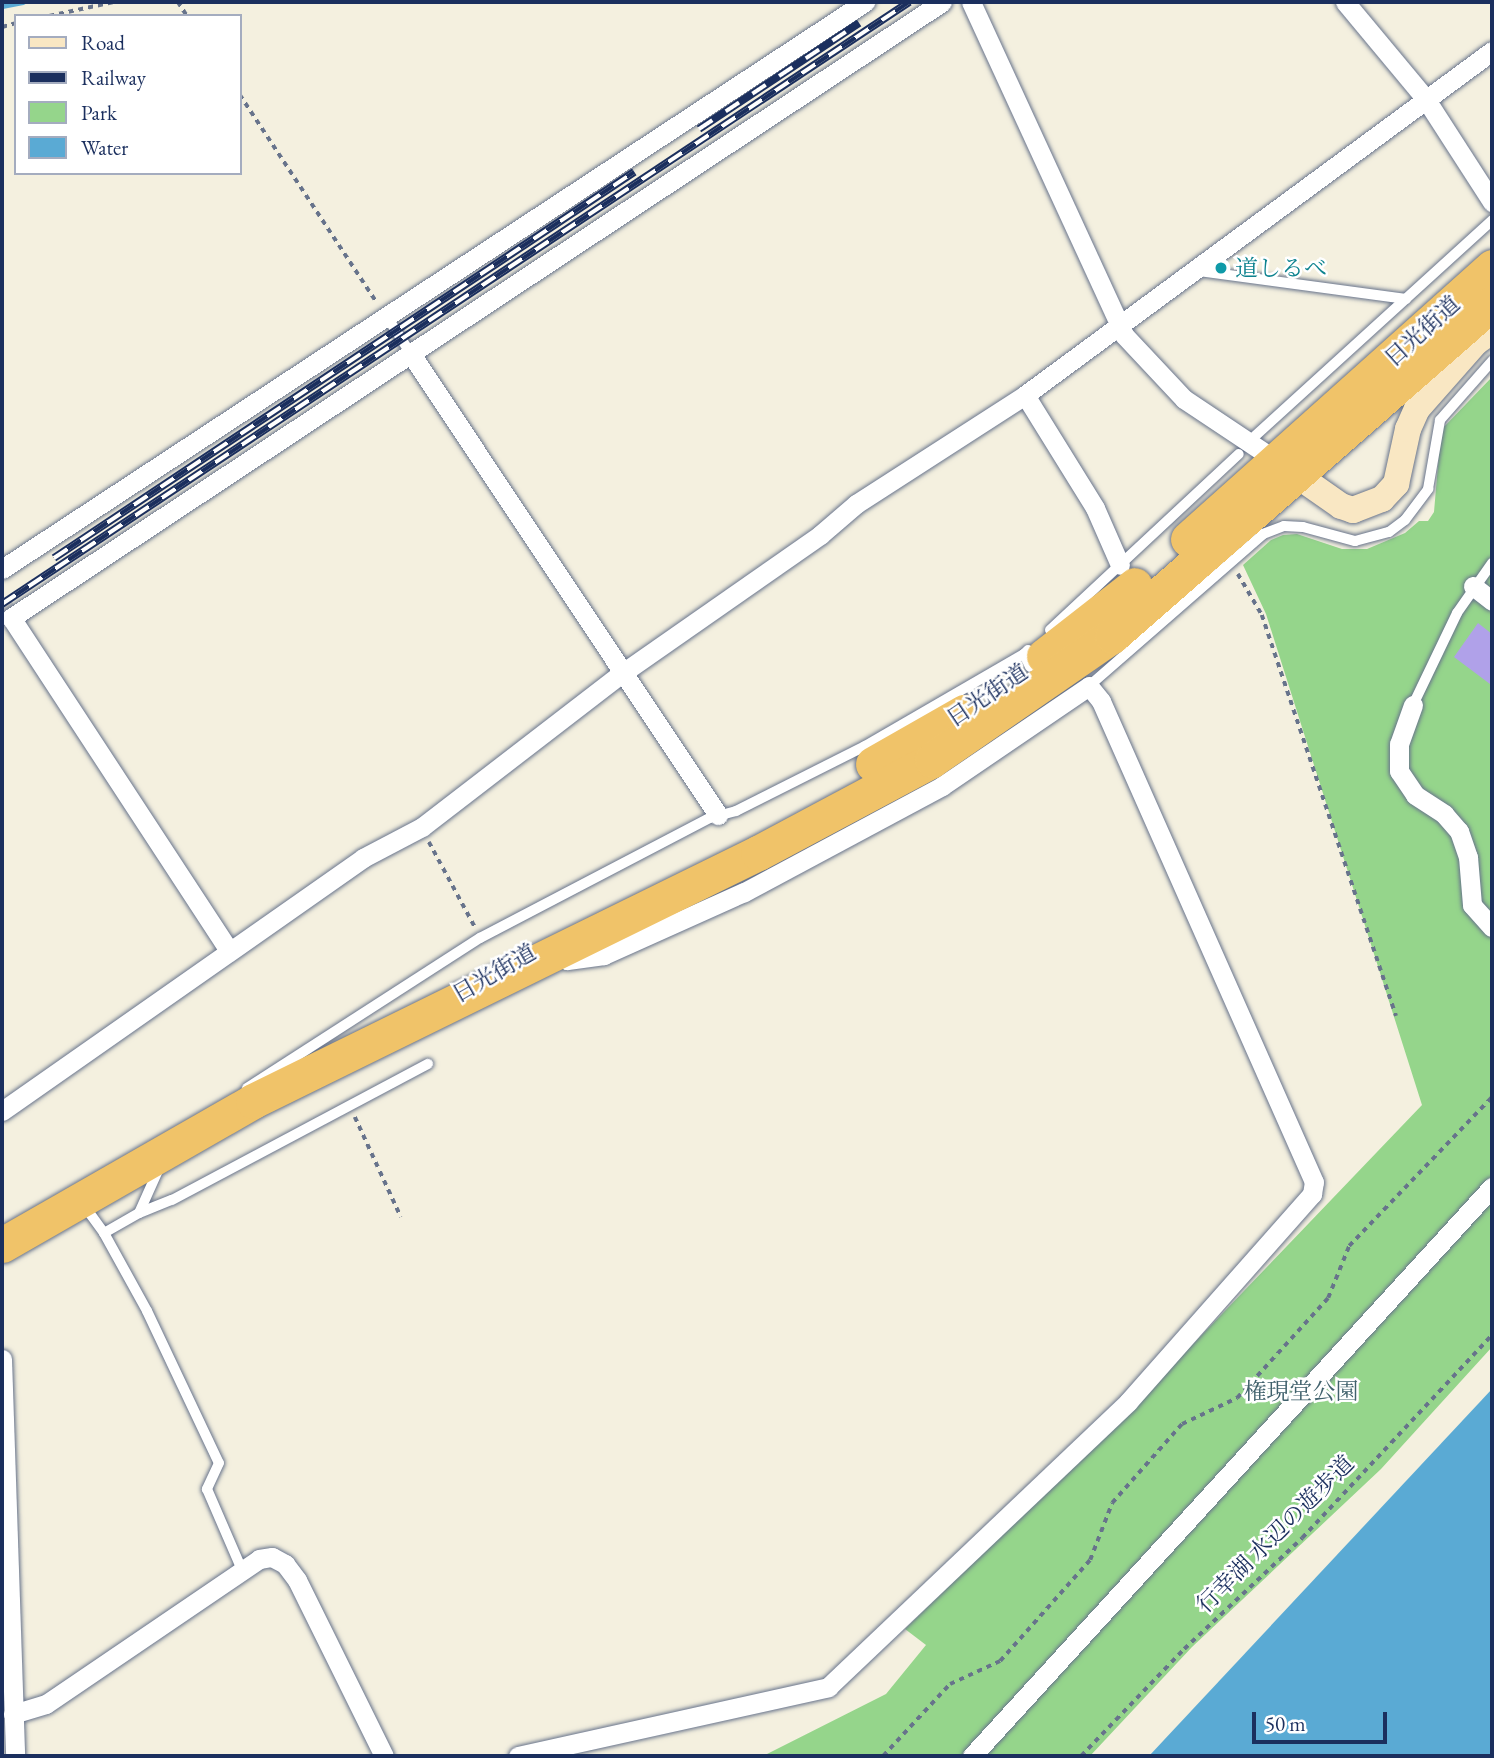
<!DOCTYPE html>
<meta charset="utf-8">
<style>
body{margin:0}
#map{position:relative;width:1494px;height:1758px;overflow:hidden;background:#f4f0df;font-family:"EB Garamond","Noto Serif JP",serif}
div>[style]{position:absolute}
[style*='--x']{left:calc(var(--x)*1px);top:calc(var(--y)*1px);width:calc(var(--w)*1px);rotate:calc(var(--a)*1deg)}
.green>*{inset:0;background:#95d58b}
.water>*{inset:0;background:#5aaad4}
.stream>*{height:5px;margin:-2.5px;padding:0 2.5px;transform-origin:2.5px;border-radius:2.5px;background:#5aaad4}
.building>*{inset:0;background:#b0a1e9}
.street-tunnel>*{height:19px;margin-top:-9.5px;transform-origin:0;background:repeating-linear-gradient(90deg,#c9c9c5 0 19px,transparent 0 29px)}
.path>*{height:3.5px;margin-top:-1.75px;transform-origin:0;background:repeating-linear-gradient(90deg,#67738b 0 5px,transparent 0 10px)}
.roads{filter:drop-shadow(0 0 2px #67738b) drop-shadow(0 0 2px #67738b)}
.lane>*{height:10px;margin:-5px;padding:0 5px;transform-origin:5px;border-radius:5px;background:#fff}
.street>*{height:19px;margin:-9.5px;padding:0 9.5px;transform-origin:9.5px;border-radius:9.5px;background:#fff}
.secondary>*{height:26px;margin:-13px;padding:0 13px;transform-origin:13px;border-radius:13px;background:#f9e7c3}
.highway>*{height:35px;margin:-17.5px;padding:0 17.5px;transform-origin:17.5px;border-radius:17.5px;background:#f0c369}
.rail>*{height:8px;margin-top:-4px;transform-origin:0;background:repeating-linear-gradient(90deg,#fff 0 16px,#1b2f5e 0 32px);box-sizing:border-box;border-block:2px solid #1b2f5e}
.dots>*{width:19px;height:19px;translate:-50% -50%;box-sizing:border-box;border:4px solid #fff;border-radius:50%}
span{translate:-50% -50%;white-space:nowrap;text-align:center;line-height:1.15;-webkit-text-stroke:5px #fff;paint-order:stroke}
.culture-label{font-size:23px;color:#0d838f}
.left{translate:0 -50%;text-align:left}
.street-label{font-size:23px;color:#1b2f5e}
.park-label{font-size:23px;color:#40616c}
.frame{position:absolute;inset:0;border:4px solid #1b2f5e;pointer-events:none}
.legend{position:absolute;left:14px;top:14px;width:228px;height:161px;box-sizing:border-box;background:#fff;border:2px solid #a4acbf;margin:0;padding:9px 12px;list-style:none;font-size:21px;color:#1b2f5e}
.legend li{display:flex;align-items:center;gap:14px;height:35px}
.legend b{width:35px;border:2px solid #a4acbf}
.scale{position:absolute;left:1252px;top:1712px;width:135px;height:32px;box-sizing:border-box;border:4px solid #1b2f5e;border-top:0;padding-left:9px;font-size:21px;line-height:24px;white-space:nowrap;color:#1b2f5e;-webkit-text-stroke:5px #fff;paint-order:stroke}
</style>
<div id="map">
<div class="green">
<i style="clip-path:polygon(1492px 377px,1492px 1347px,1381px 1469px,1192px 1647px,1090px 1756px,747px 1756px,767px 1754px,886px 1694px,926px 1645px,905px 1629px,1130px 1410px,1422px 1105px,1266px 614px,1243px 565px,1271px 540px,1283px 535px,1297px 534px,1342px 549px,1367px 549px,1405px 533px,1419px 521px,1428px 521px,1434px 512px,1441px 430px)"></i>
</div>
<div class="water">
<i style="clip-path:polygon(1492px 1389px,1492px 1756px,1149px 1756px)"></i>
</div>
<div class="stream">
<i style="--x:2;--y:6;--w:21;--a:-11"></i>
</div>
<div class="building">
<i style="clip-path:polygon(1478px 623px,1492px 634px,1490px 684px,1454px 657px)"></i>
</div>
<div class="street-tunnel">
<i style="--x:2;--y:603;--w:17;--a:59"></i>
</div>
<div class="path">
<i style="--x:178;--y:2;--w:17;--a:57"></i>
<i style="--x:49;--y:16;--w:66;--a:-12.2"></i>
<i style="--x:2;--y:27;--w:15;--a:-16"></i>
<i style="--x:240;--y:95;--w:247;--a:56.6"></i>
<i style="--x:1238;--y:574;--w:48;--a:59.7"></i>
<i style="--x:1262;--y:615;--w:423;--a:71.5"></i>
<i style="--x:429;--y:842;--w:97;--a:61.6"></i>
<i style="--x:355;--y:1117;--w:110;--a:65.3"></i>
<i style="--x:883;--y:1756;--w:98;--a:-47.1"></i>
<i style="--x:950;--y:1684;--w:55;--a:-24.7"></i>
<i style="--x:1000;--y:1661;--w:135;--a:-48.3"></i>
<i style="--x:1090;--y:1560;--w:61;--a:-68.9"></i>
<i style="--x:1112;--y:1503;--w:106;--a:-48.5"></i>
<i style="--x:1182;--y:1424;--w:61;--a:-25.3"></i>
<i style="--x:1237;--y:1398;--w:135;--a:-47.7"></i>
<i style="--x:1328;--y:1298;--w:56;--a:-68"></i>
<i style="--x:1349;--y:1246;--w:207;--a:-46.2"></i>
<i style="--x:1081;--y:1756;--w:149;--a:-46.1"></i>
<i style="--x:1184;--y:1649;--w:162;--a:-43.2"></i>
<i style="--x:1302;--y:1538;--w:278;--a:-46.9"></i>
</div>
<div class="roads">
<div class="lane">
<i style="--x:1199;--y:271;--w:209;--a:7.7"></i>
<i style="--x:387;--y:317;--w:44;--a:57"></i>
<i style="--x:1255;--y:436;--w:321;--a:-42.3"></i>
<i style="--x:1050;--y:630;--w:258;--a:-43"></i>
<i style="--x:1028;--y:650;--w:6;--a:135"></i>
<i style="--x:1024;--y:654;--w:14;--a:65"></i>
<i style="--x:1089;--y:686;--w:231;--a:-41.1"></i>
<i style="--x:1263;--y:534;--w:22;--a:-21"></i>
<i style="--x:1284;--y:526;--w:19;--a:3"></i>
<i style="--x:1303;--y:527;--w:54;--a:15.1"></i>
<i style="--x:1355;--y:541;--w:35;--a:-15"></i>
<i style="--x:1389;--y:532;--w:20;--a:-37"></i>
<i style="--x:1405;--y:520;--w:39;--a:-53"></i>
<i style="--x:1428;--y:489;--w:70;--a:-80.1"></i>
<i style="--x:1440;--y:420;--w:79;--a:-48.6"></i>
<i style="--x:1413;--y:705;--w:102;--a:-64.4"></i>
<i style="--x:1457;--y:613;--w:61;--a:-55"></i>
<i style="--x:247;--y:1088;--w:277;--a:-32.8"></i>
<i style="--x:480;--y:938;--w:259;--a:-27.6"></i>
<i style="--x:710;--y:818;--w:27;--a:-15"></i>
<i style="--x:736;--y:811;--w:144;--a:-26.7"></i>
<i style="--x:865;--y:746;--w:184;--a:-30.1"></i>
<i style="--x:83;--y:1204;--w:36;--a:54"></i>
<i style="--x:104;--y:1233;--w:40;--a:-29.7"></i>
<i style="--x:139;--y:1213;--w:51;--a:-65.9"></i>
<i style="--x:139;--y:1213;--w:35;--a:-22"></i>
<i style="--x:172;--y:1200;--w:290;--a:-28"></i>
<i style="--x:104;--y:1233;--w:89;--a:61.1"></i>
<i style="--x:147;--y:1311;--w:168;--a:64.7"></i>
<i style="--x:219;--y:1463;--w:29;--a:115"></i>
<i style="--x:207;--y:1489;--w:88;--a:66.6"></i>
</div>
<div class="street">
<i style="--x:971;--y:2;--w:366;--a:65.3"></i>
<i style="--x:1124;--y:335;--w:88;--a:46.8"></i>
<i style="--x:1184;--y:399;--w:112;--a:33.7"></i>
<i style="--x:1345;--y:2;--w:125;--a:50.2"></i>
<i style="--x:1425;--y:98;--w:124;--a:57.2"></i>
<i style="--x:411;--y:354;--w:554;--a:56.34"></i>
<i style="--x:1025;--y:395;--w:133;--a:58.2"></i>
<i style="--x:1095;--y:508;--w:62;--a:66.3"></i>
<i style="--x:2;--y:569;--w:1033;--a:-33.31"></i>
<i style="--x:1473;--y:586;--w:24;--a:38"></i>
<i style="--x:1413;--y:705;--w:41;--a:109.7"></i>
<i style="--x:1399;--y:744;--w:27;--a:90"></i>
<i style="--x:1399;--y:771;--w:29;--a:56"></i>
<i style="--x:1415;--y:795;--w:35;--a:33"></i>
<i style="--x:1444;--y:814;--w:23;--a:49"></i>
<i style="--x:1459;--y:831;--w:28;--a:71"></i>
<i style="--x:1468;--y:857;--w:48;--a:85.2"></i>
<i style="--x:1472;--y:905;--w:30;--a:48"></i>
<i style="--x:228;--y:949;--w:396;--a:-123.2"></i>
<i style="--x:11;--y:618;--w:1116;--a:-33.49"></i>
<i style="--x:2;--y:1111;--w:441;--a:-35"></i>
<i style="--x:363;--y:858;--w:67;--a:-27.7"></i>
<i style="--x:422;--y:827;--w:251;--a:-37.6"></i>
<i style="--x:621;--y:674;--w:243;--a:-34.9"></i>
<i style="--x:820;--y:535;--w:48;--a:-40.7"></i>
<i style="--x:856;--y:504;--w:201;--a:-32.8"></i>
<i style="--x:1025;--y:395;--w:580;--a:-36.38"></i>
<i style="--x:2;--y:1359;--w:397;--a:88.1"></i>
<i style="--x:13;--y:1714;--w:34;--a:-17"></i>
<i style="--x:46;--y:1704;--w:258;--a:-34.2"></i>
<i style="--x:259;--y:1559;--w:13;--a:-9"></i>
<i style="--x:272;--y:1557;--w:15;--a:28"></i>
<i style="--x:285;--y:1564;--w:20;--a:53"></i>
<i style="--x:297;--y:1580;--w:196;--a:63.7"></i>
<i style="--x:518;--y:1756;--w:318;--a:-12.5"></i>
<i style="--x:828;--y:1687;--w:414;--a:-43.5"></i>
<i style="--x:1128;--y:1402;--w:278;--a:-48.5"></i>
<i style="--x:1312;--y:1194;--w:12;--a:-81"></i>
<i style="--x:1314;--y:1182;--w:526;--a:-113.89"></i>
<i style="--x:1101;--y:701;--w:19;--a:-129"></i>
<i style="--x:1089;--y:686;--w:178;--a:145.8"></i>
<i style="--x:942;--y:786;--w:225;--a:151.8"></i>
<i style="--x:744;--y:892;--w:154;--a:155.8"></i>
<i style="--x:604;--y:955;--w:37;--a:172"></i>
<i style="--x:567;--y:960;--w:14;--a:-146"></i>
<i style="--x:972;--y:1756;--w:771;--a:-47.58"></i>
</div>
<div class="secondary">
<i style="--x:1281;--y:464;--w:73;--a:35"></i>
<i style="--x:1341;--y:506;--w:13;--a:18"></i>
<i style="--x:1353;--y:510;--w:31;--a:-21"></i>
<i style="--x:1382;--y:499;--w:21;--a:-47"></i>
<i style="--x:1396;--y:484;--w:56;--a:-77.7"></i>
<i style="--x:1408;--y:429;--w:22;--a:-66"></i>
<i style="--x:1417;--y:409;--w:89;--a:-48.6"></i>
<i style="--x:1476;--y:342;--w:19;--a:-35"></i>
</div>
<div class="highway">
<i style="--x:1188;--y:539;--w:408;--a:-41.8"></i>
<i style="--x:1044;--y:656;--w:115;--a:-38"></i>
<i style="--x:873;--y:764;--w:105;--a:-29.7"></i>
<i style="--x:2;--y:1245;--w:289;--a:-29.8"></i>
<i style="--x:253;--y:1101;--w:563;--a:-26.16"></i>
<i style="--x:758;--y:853;--w:197;--a:-28.1"></i>
<i style="--x:932;--y:760;--w:219;--a:-34.6"></i>
<i style="--x:1112;--y:636;--w:505;--a:-41.23"></i>
</div>
</div>
<div class="rail">
<i style="--x:699;--y:129;--w:192;--a:-33.5"></i>
<i style="--x:54;--y:558;--w:697;--a:-33.64"></i>
<i style="--x:2;--y:604;--w:1089;--a:-33.57"></i>
</div>
<div class="dots">
<i style="left:1221px;top:268px;background:#0f9aa8"></i>
</div>
<div class="culture-label">
<span class="left" style="left:1235px;top:268px">道しるべ</span>
</div>
<div class="street-label">
<span style="left:1422px;top:331px;rotate:-42deg">日光街道</span>
<span style="left:987px;top:695px;rotate:-34deg">日光街道</span>
<span style="left:494px;top:973px;rotate:-30deg">日光街道</span>
<span style="left:1275px;top:1534px;rotate:-45deg">行幸湖 水辺の遊歩道</span>
</div>
<div class="park-label">
<span style="left:1301px;top:1391px">権現堂公園</span>
</div>
<div class="frame"></div>
<ul class="legend">
<li><b style="height:9px;background:#f9e7c3"></b>Road</li>
<li><b style="height:9px;background:#1b2f5e"></b>Railway</li>
<li><b style="height:19px;background:#95d58b"></b>Park</li>
<li><b style="height:19px;background:#5aaad4"></b>Water</li>
</ul>
<div class="scale">50 m</div>
</div>
